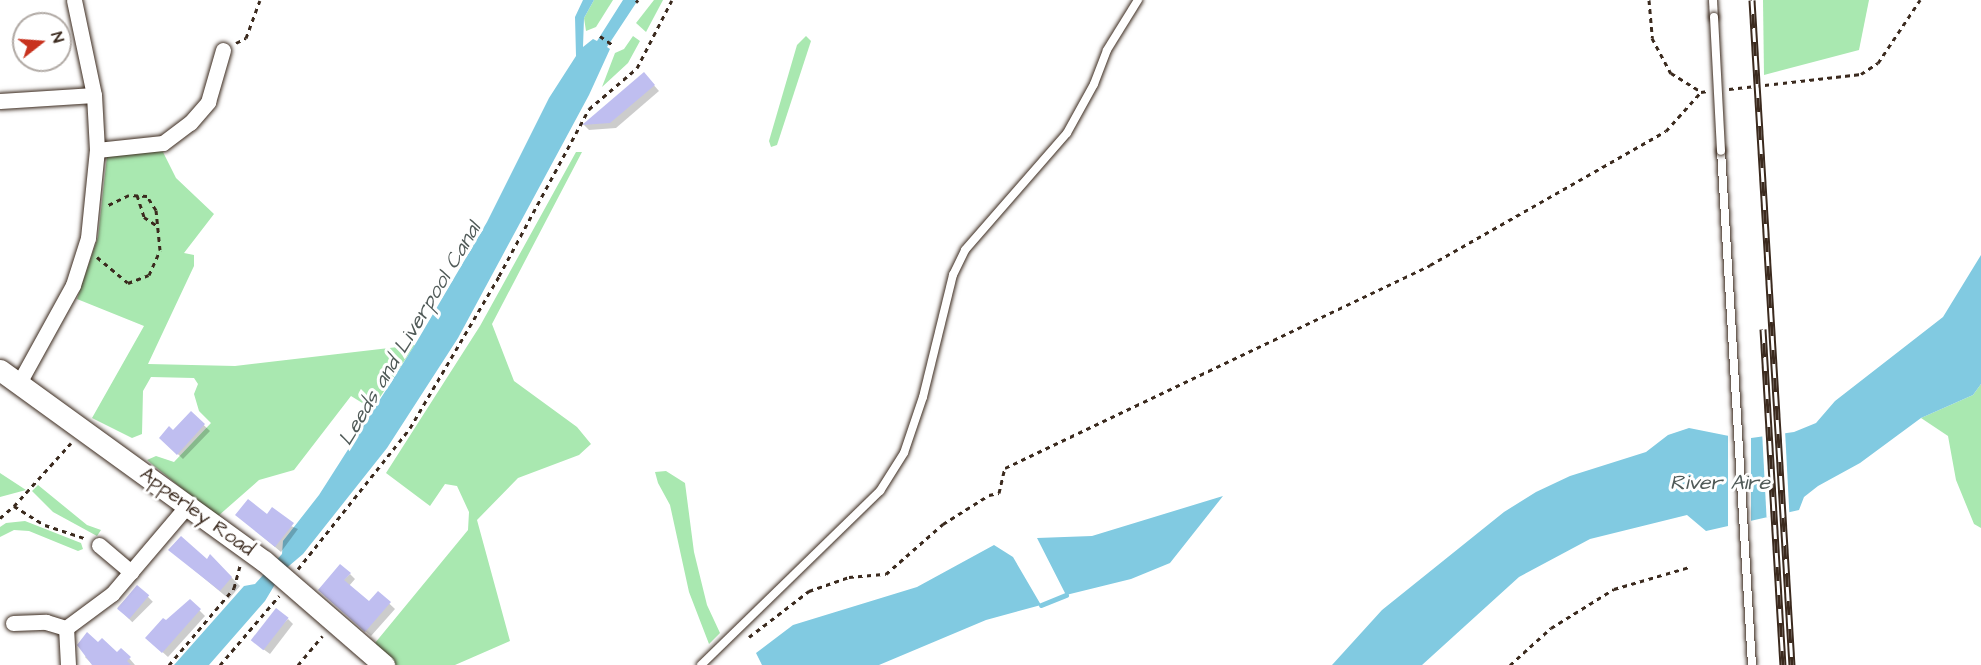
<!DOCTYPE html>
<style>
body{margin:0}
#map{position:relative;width:1981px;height:665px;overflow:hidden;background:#fff;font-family:"Architects Daughter",sans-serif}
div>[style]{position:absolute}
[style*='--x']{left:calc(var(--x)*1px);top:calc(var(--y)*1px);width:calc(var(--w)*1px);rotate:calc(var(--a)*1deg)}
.green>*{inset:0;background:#a9e8b0}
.water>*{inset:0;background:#81cae1}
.pier>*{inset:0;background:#fff;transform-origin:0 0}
.shadow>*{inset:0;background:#0003;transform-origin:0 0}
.stream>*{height:5px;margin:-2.5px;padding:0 2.5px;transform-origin:2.5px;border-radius:2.5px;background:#81cae1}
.building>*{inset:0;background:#bfbef0;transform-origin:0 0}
.path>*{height:3px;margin-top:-1.5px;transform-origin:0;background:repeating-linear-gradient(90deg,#3b2a1e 0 4.5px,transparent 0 9px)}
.roads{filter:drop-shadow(0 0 2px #3b2a1e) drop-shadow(0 0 2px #3b2a1e)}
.lane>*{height:8px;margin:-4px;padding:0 4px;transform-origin:4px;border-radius:4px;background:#fff}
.street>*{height:15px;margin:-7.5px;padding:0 7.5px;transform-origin:7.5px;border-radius:7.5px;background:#fff}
.secondary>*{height:21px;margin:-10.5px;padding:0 10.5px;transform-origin:10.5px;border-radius:10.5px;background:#fff}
.rail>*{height:7px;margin-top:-3.5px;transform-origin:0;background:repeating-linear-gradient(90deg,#fff 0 14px,#3b2a1e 0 28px);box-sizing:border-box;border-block:2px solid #3b2a1e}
.bridges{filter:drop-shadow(0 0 2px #3b2a1e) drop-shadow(0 0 2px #3b2a1e)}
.lane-bridge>*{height:8px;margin:-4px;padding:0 4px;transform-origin:4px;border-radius:4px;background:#fff}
span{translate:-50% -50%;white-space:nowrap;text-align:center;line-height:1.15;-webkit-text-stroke:6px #fff;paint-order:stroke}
.street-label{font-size:20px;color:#3b2a1e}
.water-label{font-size:21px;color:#505a58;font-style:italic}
.north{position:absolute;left:12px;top:12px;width:60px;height:60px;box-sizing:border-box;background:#fff;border:2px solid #b1aaa5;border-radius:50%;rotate:73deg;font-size:16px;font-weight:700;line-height:24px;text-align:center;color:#3b2a1e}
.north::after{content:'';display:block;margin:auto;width:21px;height:27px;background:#c8321e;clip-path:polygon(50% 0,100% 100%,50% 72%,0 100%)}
</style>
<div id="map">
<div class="green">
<i style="clip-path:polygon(594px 0,613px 0,596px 27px,586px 31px,584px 18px)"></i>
<i style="clip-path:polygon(654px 0,663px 0,646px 32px,636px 23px)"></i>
<i style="clip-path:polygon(1763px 0,1869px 0,1859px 50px,1764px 75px)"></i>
<i style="clip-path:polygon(633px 36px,640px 41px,628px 63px,602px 87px,615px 53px,624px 49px)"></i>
<i style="clip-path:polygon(806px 36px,811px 41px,777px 145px,771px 147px,769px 141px,797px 45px)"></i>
<i style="clip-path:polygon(161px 148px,176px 178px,214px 214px,184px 253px,194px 255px,194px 266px,148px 364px,235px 366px,415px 345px,372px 409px,351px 396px,294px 470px,259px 480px,217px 517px,147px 460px,156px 456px,174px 462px,211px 423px,199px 411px,194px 394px,198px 384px,194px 378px,151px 377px,143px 391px,142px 434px,132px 438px,92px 418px,144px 326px,77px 299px,98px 237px,107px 156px)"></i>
<i style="clip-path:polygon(576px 152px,582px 152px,492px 324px,514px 381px,577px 427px,591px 444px,579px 455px,518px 478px,477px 520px,510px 641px,455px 665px,396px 665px,375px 643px,468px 530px,469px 512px,457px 486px,445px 484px,430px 506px,386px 473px,480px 326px)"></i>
<i style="clip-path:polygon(1981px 384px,1981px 528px,1974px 524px,1956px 480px,1948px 436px,1921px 418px,1973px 395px)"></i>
<i style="clip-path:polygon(666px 471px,685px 483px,694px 552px,707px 605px,720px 633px,709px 644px,689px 592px,670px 505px,658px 483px,655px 472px)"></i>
<i style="clip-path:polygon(0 473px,26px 490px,0 497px)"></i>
<i style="clip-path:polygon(38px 485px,87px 525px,101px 530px,97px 536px,53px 512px,32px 491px)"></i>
<i style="clip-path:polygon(25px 521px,81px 543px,83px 549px,78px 551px,29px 531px,14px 530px,0 537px,0 527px,6px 523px)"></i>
</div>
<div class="water">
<i style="clip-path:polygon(583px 0,594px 0,584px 18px,583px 47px,593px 39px,597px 41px,623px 0,638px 0,607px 47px,610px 49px,589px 95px,458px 338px,387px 448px,303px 554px,283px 571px,265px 601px,209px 665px,174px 665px,244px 586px,255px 584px,282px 554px,283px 541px,319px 495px,416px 343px,487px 222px,549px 98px,576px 56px,575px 17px)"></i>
<i style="clip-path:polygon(1981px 255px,1981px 384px,1973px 395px,1921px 418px,1860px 463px,1818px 486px,1804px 497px,1799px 510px,1706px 531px,1687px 515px,1590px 539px,1519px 577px,1422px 665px,1332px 665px,1382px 610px,1504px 512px,1536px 492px,1570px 476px,1646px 452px,1668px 435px,1689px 428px,1744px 439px,1794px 432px,1816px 423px,1835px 401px,1943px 317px)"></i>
<i style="clip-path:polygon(1223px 496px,1170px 563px,1131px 579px,1066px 595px,1037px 538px,1092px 536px)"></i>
<i style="clip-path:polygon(994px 545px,1013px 557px,1041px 605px,986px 620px,879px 665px,762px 665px,756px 653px,793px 625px,917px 587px)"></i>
</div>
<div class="pier">
<i style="left:1785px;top:430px;width:86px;height:23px;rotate:87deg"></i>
<i style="left:1728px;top:435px;width:23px;height:96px"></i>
</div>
<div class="shadow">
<i style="clip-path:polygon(644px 74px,659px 91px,616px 128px,589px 130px,584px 125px)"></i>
<i style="clip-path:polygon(191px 413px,210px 431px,183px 459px,161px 438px,173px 432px)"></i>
<i style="clip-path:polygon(267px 516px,298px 529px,281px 552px,243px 520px)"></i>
<i style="clip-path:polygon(170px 550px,207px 561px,211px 557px,240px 586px,229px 599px)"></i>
<i style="clip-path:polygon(350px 574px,355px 579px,349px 586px,369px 603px,378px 593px,395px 609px,371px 636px,325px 596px)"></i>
<i style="left:138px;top:587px;width:21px;height:29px;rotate:45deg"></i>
<i style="clip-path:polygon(190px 601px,205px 616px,168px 657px,147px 638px)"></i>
<i style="clip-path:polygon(288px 619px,293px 624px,270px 654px,259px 646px)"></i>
<i style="clip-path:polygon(98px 644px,129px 658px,135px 665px,93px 665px,85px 657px)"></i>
</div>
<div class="stream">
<i style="--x:1041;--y:605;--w:27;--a:-22"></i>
</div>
<div class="building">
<i style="clip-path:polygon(644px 72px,655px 85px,610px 123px,582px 125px)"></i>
<i style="clip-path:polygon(191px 411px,205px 424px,177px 455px,159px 438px,169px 426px,173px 430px)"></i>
<i style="clip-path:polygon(248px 499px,267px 514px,272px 507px,294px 523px,275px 547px,235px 515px)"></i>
<i style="clip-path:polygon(181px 536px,207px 559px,210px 554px,232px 577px,220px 591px,168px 550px)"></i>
<i style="clip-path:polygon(340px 564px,351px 573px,344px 580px,369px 601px,378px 591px,391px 602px,365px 632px,318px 590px)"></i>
<i style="left:137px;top:585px;width:16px;height:31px;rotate:40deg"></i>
<i style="clip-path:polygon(190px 599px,201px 609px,162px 653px,145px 638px,163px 618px,166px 620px)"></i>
<i style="left:276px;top:608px;width:16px;height:41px;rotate:38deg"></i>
<i style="clip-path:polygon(87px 632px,98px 642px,102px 638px,117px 652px,121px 648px,131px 657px,127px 661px,131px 665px,92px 665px,77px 645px)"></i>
</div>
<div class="path">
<i style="--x:636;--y:0;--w:3;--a:45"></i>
<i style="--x:1649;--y:0;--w:38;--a:85"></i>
<i style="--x:1652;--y:38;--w:40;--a:62"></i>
<i style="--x:1671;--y:73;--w:36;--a:32"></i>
<i style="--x:1701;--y:92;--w:7;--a:-8"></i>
<i style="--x:600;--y:36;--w:16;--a:35"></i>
<i style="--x:236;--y:43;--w:11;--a:-27"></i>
<i style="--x:246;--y:38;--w:40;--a:-69.8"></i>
<i style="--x:1729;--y:89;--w:133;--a:-6.5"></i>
<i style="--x:1861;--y:74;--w:20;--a:-33"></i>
<i style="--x:1878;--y:63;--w:76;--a:-56.3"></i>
<i style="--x:137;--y:195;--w:23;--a:72"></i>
<i style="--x:144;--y:217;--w:18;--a:34"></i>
<i style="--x:97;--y:257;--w:40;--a:40"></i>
<i style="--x:128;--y:283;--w:22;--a:-21"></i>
<i style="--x:149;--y:275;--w:27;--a:-66"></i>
<i style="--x:160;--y:250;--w:40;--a:-95.7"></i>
<i style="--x:156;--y:210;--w:17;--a:-123"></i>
<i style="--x:147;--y:196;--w:18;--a:-177"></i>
<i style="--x:129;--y:195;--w:25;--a:154"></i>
<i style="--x:14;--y:506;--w:85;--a:-47.9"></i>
<i style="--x:0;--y:518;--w:18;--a:-41"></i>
<i style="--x:14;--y:506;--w:36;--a:32"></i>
<i style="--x:45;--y:525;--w:44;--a:18.4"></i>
<i style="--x:298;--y:569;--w:180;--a:-51.5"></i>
<i style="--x:410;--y:428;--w:176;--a:-59.6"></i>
<i style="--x:499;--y:276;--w:190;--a:-61.7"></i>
<i style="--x:589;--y:109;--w:63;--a:-40.5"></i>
<i style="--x:637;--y:68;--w:76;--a:-62.8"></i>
<i style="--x:749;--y:637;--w:76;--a:-37.5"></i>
<i style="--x:809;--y:591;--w:42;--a:-19.3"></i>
<i style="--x:849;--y:577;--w:37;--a:-5"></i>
<i style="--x:886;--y:574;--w:76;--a:-41.3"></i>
<i style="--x:943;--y:524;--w:54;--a:-32.2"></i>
<i style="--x:989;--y:495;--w:10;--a:-11"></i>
<i style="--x:999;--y:493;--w:26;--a:-77"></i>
<i style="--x:1005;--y:468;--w:471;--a:-25.5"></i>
<i style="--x:1430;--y:265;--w:271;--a:-29.6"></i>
<i style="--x:1666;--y:131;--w:52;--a:-48.1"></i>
<i style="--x:169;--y:665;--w:101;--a:-49.8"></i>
<i style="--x:234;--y:588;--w:24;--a:-75"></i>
<i style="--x:220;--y:665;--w:91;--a:-49.5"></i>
<i style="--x:298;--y:665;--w:38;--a:-50"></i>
<i style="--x:1510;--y:665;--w:55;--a:-42.1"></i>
<i style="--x:1551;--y:628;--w:74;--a:-31.8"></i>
<i style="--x:1614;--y:589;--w:78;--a:-16.3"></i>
</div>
<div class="roads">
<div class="lane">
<i style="--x:1713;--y:0;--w:17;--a:87"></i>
<i style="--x:1721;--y:151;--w:515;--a:86.55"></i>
<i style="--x:701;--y:665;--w:250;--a:-44.2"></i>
<i style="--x:880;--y:491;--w:45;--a:-57.7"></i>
<i style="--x:904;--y:453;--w:59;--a:-71.3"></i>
<i style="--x:923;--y:397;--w:126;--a:-76.2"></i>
<i style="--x:953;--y:275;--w:28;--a:-64"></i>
<i style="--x:965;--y:250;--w:155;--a:-48.9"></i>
<i style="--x:1067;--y:133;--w:56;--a:-61.1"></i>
<i style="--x:1094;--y:84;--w:36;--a:-69"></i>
<i style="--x:1107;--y:50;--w:59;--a:-58.2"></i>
</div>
<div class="street">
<i style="--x:0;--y:101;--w:94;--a:-3.7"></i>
<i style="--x:97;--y:150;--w:66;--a:-6.1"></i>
<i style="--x:163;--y:143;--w:34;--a:-37"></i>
<i style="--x:190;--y:123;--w:28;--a:-49"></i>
<i style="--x:208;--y:102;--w:54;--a:-73.9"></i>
<i style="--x:19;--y:383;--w:112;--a:-61.1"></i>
<i style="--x:73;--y:285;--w:49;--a:-72.3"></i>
<i style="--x:88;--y:238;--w:88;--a:-84.2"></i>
<i style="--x:97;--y:150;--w:55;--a:-93.1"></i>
<i style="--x:94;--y:95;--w:97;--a:-101.9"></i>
<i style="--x:99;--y:545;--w:42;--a:40.2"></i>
<i style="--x:13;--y:623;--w:33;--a:-2"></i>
<i style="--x:46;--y:622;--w:21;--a:17"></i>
<i style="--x:68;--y:665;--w:37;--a:-93"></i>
<i style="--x:66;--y:628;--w:57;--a:-36.5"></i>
<i style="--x:112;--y:594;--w:116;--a:-49.6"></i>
</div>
<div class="secondary">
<i style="--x:0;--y:370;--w:326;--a:35.9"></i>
<i style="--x:264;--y:561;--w:159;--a:40.9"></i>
</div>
</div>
<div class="rail">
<i style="--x:1752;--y:0;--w:666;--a:86.56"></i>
<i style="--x:1763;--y:329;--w:337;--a:86.6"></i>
</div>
<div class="bridges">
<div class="lane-bridge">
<i style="--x:1714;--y:17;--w:134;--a:87"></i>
</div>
</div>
<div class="street-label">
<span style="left:197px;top:512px;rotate:36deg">Apperley Road</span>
</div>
<div class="water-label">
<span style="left:410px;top:334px;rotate:-59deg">Leeds and Liverpool Canal</span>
<span style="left:1720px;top:483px">River Aire</span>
</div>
<div class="north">N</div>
</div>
